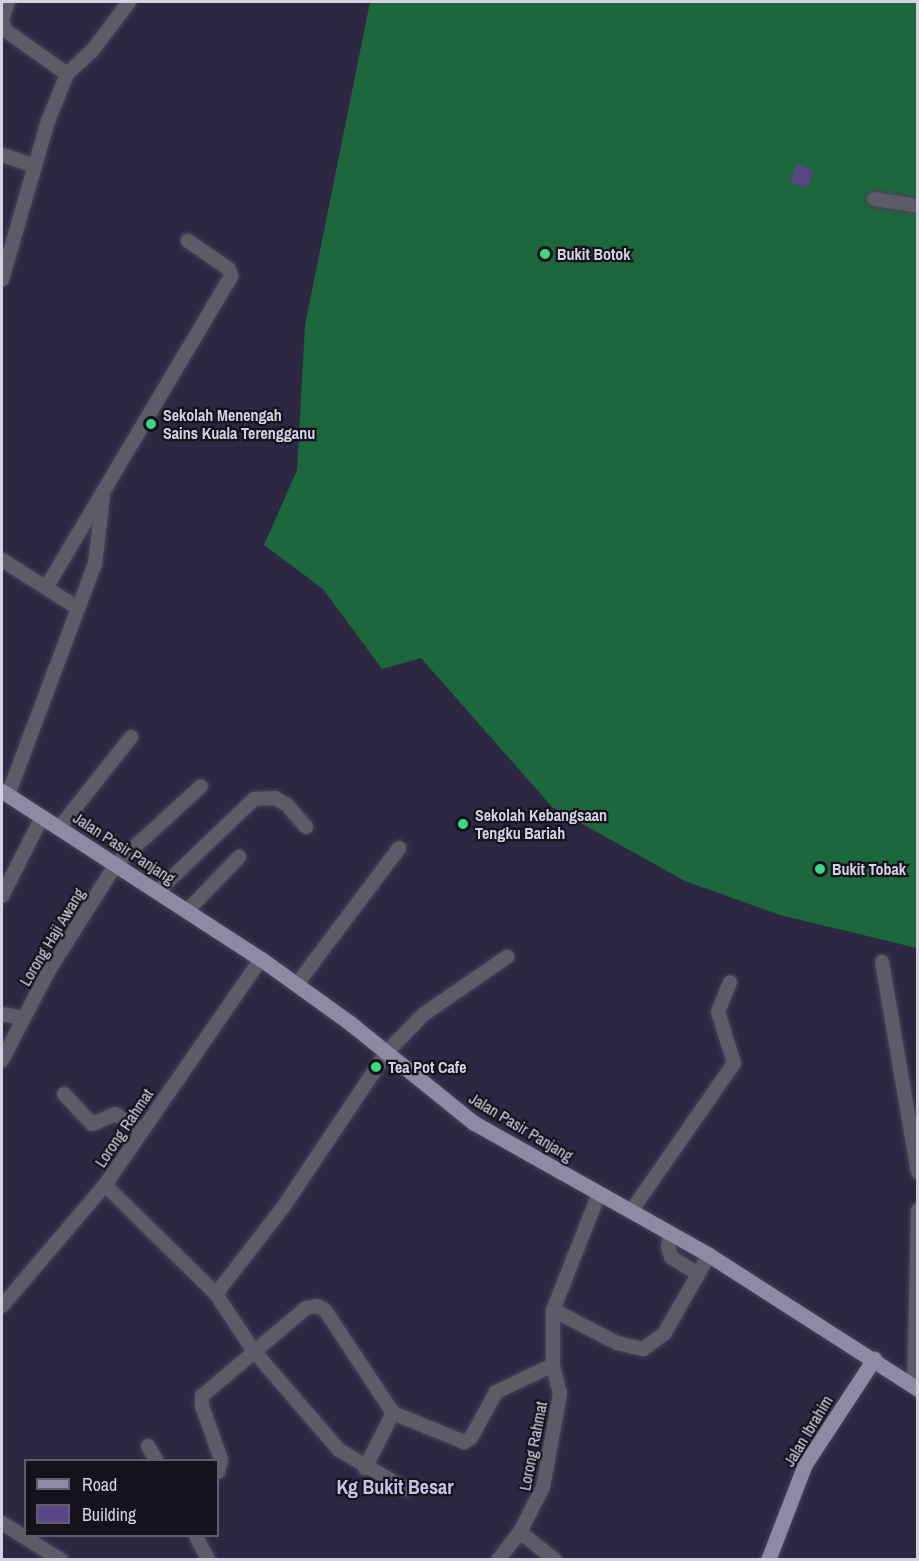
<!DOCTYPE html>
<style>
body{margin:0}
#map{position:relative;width:919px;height:1561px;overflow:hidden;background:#2e2741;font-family:"Archivo Narrow",sans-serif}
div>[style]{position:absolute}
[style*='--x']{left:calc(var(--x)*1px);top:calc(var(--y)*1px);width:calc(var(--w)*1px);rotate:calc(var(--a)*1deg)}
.forest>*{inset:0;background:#1c673b}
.building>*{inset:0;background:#594686;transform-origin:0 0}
.roads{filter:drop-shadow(0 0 2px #49425b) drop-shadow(0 0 2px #49425b)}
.minor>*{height:14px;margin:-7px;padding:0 7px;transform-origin:7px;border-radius:7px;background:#5e5b68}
.major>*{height:15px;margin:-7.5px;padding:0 7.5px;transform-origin:7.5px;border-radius:7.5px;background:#8f89a4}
.dots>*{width:16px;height:16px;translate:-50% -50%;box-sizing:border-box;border:3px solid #15121e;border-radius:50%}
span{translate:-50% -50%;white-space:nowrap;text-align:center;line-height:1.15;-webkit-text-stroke:4.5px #15121e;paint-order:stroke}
.poi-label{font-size:16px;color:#d4d1e2;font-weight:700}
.left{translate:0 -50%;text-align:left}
.street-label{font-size:16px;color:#d4d1e2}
.quarter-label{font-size:20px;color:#cac2e4;font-weight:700}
.frame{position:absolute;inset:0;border:3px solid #d4d1e2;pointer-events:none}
.legend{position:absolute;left:24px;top:1459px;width:195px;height:78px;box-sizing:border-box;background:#15121e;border:2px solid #615e6c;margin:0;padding:8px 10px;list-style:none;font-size:18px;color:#d4d1e2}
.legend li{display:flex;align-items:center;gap:12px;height:30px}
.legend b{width:30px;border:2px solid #615e6c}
</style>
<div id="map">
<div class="forest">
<i style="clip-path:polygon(370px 2px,917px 2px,917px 948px,780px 915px,685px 881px,552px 807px,421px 658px,382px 669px,323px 589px,264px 545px,297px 470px,305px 325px)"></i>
</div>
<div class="building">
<i style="left:797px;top:164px;width:18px;height:19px;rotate:22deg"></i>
</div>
<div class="roads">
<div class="minor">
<i style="--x:2;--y:19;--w:18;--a:-71"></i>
<i style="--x:2;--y:20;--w:10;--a:73"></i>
<i style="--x:5;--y:30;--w:76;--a:35.4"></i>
<i style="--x:67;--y:74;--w:51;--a:112"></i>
<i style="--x:48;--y:121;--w:165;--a:106.2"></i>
<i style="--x:67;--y:74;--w:34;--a:-43"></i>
<i style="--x:92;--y:51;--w:61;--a:-52.9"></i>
<i style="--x:2;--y:155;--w:35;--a:18"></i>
<i style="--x:874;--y:199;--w:45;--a:9"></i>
<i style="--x:2;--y:560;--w:90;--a:32.3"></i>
<i style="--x:46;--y:588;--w:363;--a:-59.3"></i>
<i style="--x:231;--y:276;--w:7;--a:-106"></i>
<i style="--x:229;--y:269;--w:50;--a:-145.7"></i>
<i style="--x:8;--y:795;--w:247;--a:-69.4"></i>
<i style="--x:95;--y:564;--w:67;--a:-83.2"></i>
<i style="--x:59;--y:828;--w:116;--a:-51.6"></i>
<i style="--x:158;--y:891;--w:133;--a:-43.8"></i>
<i style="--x:254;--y:799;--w:21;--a:-3"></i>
<i style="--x:275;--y:798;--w:14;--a:30"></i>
<i style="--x:287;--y:805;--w:29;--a:49"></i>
<i style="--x:2;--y:896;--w:89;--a:-63.1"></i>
<i style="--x:188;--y:910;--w:74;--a:-46.1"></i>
<i style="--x:882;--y:962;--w:213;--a:80.3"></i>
<i style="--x:297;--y:984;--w:170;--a:-53.1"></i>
<i style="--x:2;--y:1014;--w:22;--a:10"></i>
<i style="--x:2;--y:1060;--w:102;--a:-62.4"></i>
<i style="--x:49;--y:970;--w:125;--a:-57.7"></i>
<i style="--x:116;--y:864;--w:115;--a:-42.5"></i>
<i style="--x:64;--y:1094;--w:41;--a:47"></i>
<i style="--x:92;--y:1124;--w:25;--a:-23"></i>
<i style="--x:115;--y:1114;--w:31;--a:31"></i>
<i style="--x:105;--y:1185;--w:156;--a:44.5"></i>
<i style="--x:216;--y:1294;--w:67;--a:56.5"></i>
<i style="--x:253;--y:1350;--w:132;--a:49.3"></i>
<i style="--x:339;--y:1450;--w:78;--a:30.2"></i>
<i style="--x:632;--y:1210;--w:179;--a:-55.2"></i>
<i style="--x:734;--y:1063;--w:53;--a:-107.4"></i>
<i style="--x:718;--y:1012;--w:32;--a:-68"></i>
<i style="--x:671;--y:1233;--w:13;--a:103"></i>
<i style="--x:668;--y:1246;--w:11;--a:75"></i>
<i style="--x:671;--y:1257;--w:32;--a:32"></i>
<i style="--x:216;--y:1294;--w:111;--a:-52.3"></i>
<i style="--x:284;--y:1206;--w:185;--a:-56.2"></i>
<i style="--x:387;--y:1052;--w:53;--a:-45.8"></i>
<i style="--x:424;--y:1014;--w:101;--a:-34.5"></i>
<i style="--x:2;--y:1306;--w:159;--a:-49.6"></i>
<i style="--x:105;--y:1185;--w:275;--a:-55.4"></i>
<i style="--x:553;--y:1310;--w:72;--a:27.3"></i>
<i style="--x:617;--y:1343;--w:27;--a:13"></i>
<i style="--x:643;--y:1349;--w:26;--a:-36"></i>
<i style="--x:664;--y:1334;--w:91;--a:-60.3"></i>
<i style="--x:914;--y:1387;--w:177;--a:-88.7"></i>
<i style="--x:393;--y:1413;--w:77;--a:22.2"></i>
<i style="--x:464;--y:1442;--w:8;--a:-30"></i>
<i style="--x:471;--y:1438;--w:52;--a:-61.5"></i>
<i style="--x:496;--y:1392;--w:63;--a:-25.3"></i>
<i style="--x:148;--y:1446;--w:16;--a:60"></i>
<i style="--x:218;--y:1472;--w:13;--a:-77"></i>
<i style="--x:221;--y:1459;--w:56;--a:-109.7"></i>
<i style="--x:202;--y:1406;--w:10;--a:-90"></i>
<i style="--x:202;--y:1396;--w:136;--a:-40.2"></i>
<i style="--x:306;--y:1308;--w:11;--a:-10"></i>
<i style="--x:317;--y:1306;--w:9;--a:27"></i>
<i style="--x:325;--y:1310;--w:123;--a:56.6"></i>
<i style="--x:393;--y:1413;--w:62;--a:117"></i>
<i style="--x:2;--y:1523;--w:70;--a:32.1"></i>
<i style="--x:520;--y:1532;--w:45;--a:38.7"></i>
<i style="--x:196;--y:1536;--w:27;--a:63"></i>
<i style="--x:498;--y:1560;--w:36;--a:-52"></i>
<i style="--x:520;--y:1532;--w:51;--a:-62.9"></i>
<i style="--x:543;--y:1487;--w:95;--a:-79.6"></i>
<i style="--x:560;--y:1394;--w:30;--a:-104"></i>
<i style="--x:553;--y:1365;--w:55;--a:-90"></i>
<i style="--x:553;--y:1310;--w:125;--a:-68.4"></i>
</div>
<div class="major">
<i style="--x:2;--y:791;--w:309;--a:33"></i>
<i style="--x:261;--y:959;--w:110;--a:35.7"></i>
<i style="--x:350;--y:1023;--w:159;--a:38.9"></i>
<i style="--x:474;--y:1123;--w:270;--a:29.3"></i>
<i style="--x:709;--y:1255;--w:248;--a:32.7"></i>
<i style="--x:768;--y:1560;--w:103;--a:-68.9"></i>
<i style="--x:805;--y:1464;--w:126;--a:-56.7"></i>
</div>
</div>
<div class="dots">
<i style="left:545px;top:254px;background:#3cd77e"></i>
<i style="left:151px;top:424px;background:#3cd77e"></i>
<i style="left:463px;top:824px;background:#3cd77e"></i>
<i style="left:820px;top:869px;background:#3cd77e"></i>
<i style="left:376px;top:1067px;background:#3cd77e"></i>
</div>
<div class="poi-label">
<span class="left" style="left:557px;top:254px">Bukit Botok</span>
<span class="left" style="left:163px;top:424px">Sekolah Menengah<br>Sains Kuala Terengganu</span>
<span class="left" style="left:475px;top:824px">Sekolah Kebangsaan<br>Tengku Bariah</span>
<span class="left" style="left:832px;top:869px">Bukit Tobak</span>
<span class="left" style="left:388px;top:1067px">Tea Pot Cafe</span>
</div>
<div class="street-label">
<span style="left:124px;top:848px;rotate:33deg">Jalan Pasir Panjang</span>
<span style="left:52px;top:937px;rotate:-59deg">Lorong Haji Awang</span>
<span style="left:521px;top:1127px;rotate:31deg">Jalan Pasir Panjang</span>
<span style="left:124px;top:1128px;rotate:-56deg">Lorong Rahmat</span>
<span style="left:808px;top:1431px;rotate:-59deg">Jalan Ibrahim</span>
<span style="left:533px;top:1446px;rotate:-79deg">Lorong Rahmat</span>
</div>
<div class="quarter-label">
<span style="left:395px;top:1486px">Kg Bukit Besar</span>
</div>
<div class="frame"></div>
<ul class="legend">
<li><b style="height:8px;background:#8f89a4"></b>Road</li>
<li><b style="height:16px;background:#594686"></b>Building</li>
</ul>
</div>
